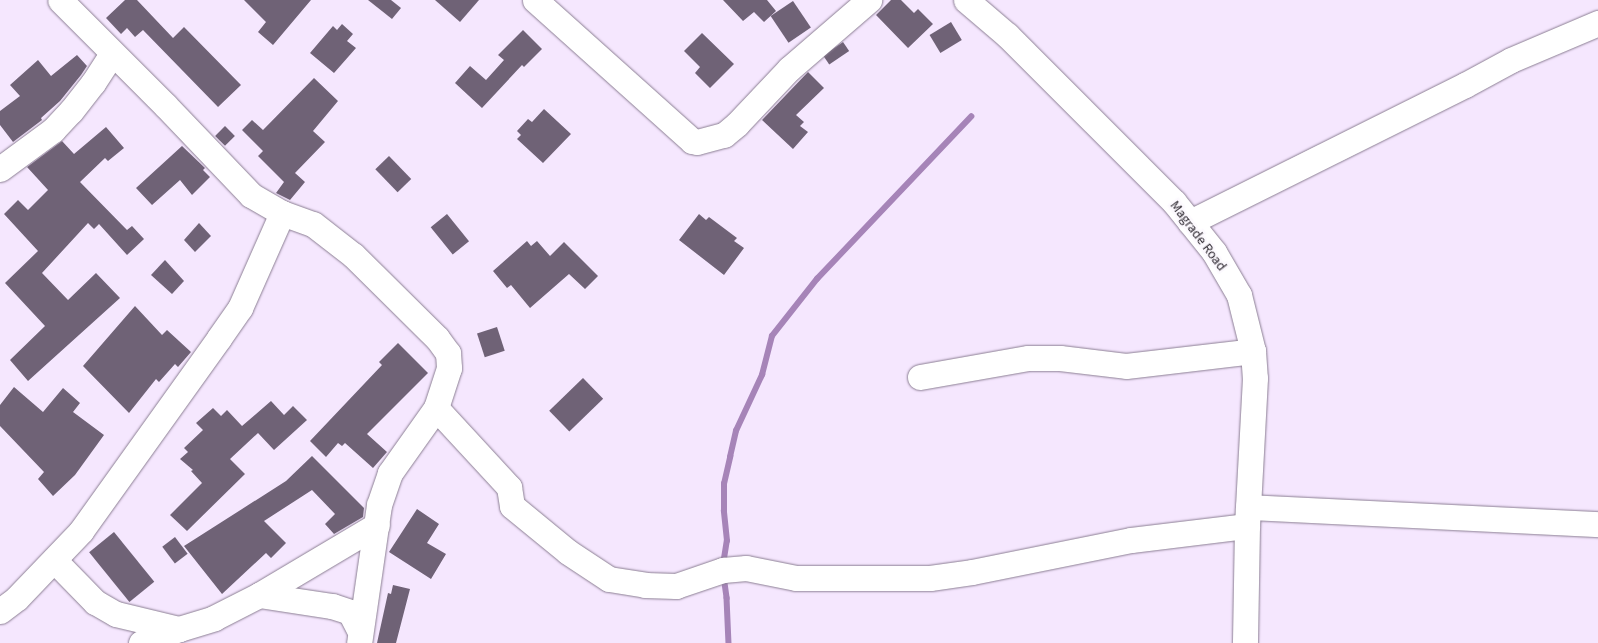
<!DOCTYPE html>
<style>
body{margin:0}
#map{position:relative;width:1598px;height:643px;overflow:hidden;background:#f5e7fe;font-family:"Source Sans 3",sans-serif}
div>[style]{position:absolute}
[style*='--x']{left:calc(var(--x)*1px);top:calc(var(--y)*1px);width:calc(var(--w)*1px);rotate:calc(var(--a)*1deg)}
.stream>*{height:5.5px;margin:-2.75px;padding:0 2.75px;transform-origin:2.75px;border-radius:2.75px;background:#a684b8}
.building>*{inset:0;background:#6f6276;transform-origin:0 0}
.roads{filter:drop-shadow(0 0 1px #8b7e93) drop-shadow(0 0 1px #8b7e93)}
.minor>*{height:25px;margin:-12.5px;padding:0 12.5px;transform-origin:12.5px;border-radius:12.5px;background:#fff}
span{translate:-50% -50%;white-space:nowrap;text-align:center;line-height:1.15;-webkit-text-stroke:5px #fcf9fe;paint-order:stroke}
.street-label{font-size:14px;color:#2f2a32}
</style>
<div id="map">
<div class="stream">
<i style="--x:723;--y:565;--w:24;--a:-81"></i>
<i style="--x:727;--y:541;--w:30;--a:-96"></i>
<i style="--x:724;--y:511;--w:27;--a:-90"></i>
<i style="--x:724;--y:484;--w:28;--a:-77"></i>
<i style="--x:730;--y:457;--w:27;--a:-77"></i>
<i style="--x:736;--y:431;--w:62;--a:-65.1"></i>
<i style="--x:762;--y:375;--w:40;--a:-75.6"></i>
<i style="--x:772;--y:336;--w:73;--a:-51.7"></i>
<i style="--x:817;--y:279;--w:224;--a:-46.5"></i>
<i style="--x:724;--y:576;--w:22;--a:82"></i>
<i style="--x:727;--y:598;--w:45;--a:87.5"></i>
</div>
<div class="building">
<i style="clip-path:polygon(125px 0,137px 0,173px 38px,184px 27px,241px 85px,218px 107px,143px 30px,135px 37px,127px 28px,121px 34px,106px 18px)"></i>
<i style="clip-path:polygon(244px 0,311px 0,273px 45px,258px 32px,266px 22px)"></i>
<i style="clip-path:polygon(368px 0,391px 0,401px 8px,392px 19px)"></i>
<i style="clip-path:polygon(435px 0,479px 0,460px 22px)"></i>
<i style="clip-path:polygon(723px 0,767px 0,776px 11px,764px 22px,754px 12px,743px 21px)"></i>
<i style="clip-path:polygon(891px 0,901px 0,914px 13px,918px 9px,933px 24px,908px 48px,876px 15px)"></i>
<i style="left:793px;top:1px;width:32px;height:27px;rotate:56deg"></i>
<i style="left:951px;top:22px;width:21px;height:25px;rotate:59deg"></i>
<i style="clip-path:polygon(342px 24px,353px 34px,347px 41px,356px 48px,334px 73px,310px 53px,333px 26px,337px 30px)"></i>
<i style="clip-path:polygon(523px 30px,542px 49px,524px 67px,522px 65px,482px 108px,455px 83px,470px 66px,486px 80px,504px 60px,498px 55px)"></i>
<i style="clip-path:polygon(702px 33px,734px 64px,710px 88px,695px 73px,700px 67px,684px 51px)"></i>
<i style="left:843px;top:42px;width:11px;height:24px;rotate:56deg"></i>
<i style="clip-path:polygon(77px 55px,87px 66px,81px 75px,60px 101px,41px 118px,42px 120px,13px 142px,0 125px,0 111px,20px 96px,10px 85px,38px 60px,51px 76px)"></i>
<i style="clip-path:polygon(808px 72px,824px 88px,796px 115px,804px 122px,800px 126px,808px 132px,793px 149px,762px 120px)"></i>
<i style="clip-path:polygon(314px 78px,338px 101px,313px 131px,325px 142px,295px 173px,305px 182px,290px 200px,276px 193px,284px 182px,258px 156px,263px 151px,242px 130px,252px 120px,263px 130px)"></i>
<i style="clip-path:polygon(544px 109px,571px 134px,543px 163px,517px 139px,521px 135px,517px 131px,528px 119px,532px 122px)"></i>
<i style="left:225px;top:126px;width:14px;height:14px;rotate:45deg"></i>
<i style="clip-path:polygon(106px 127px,124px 148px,108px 161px,105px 158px,80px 182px,127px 230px,132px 226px,144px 239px,127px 255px,99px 224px,94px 229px,88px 223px,42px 273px,68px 300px,96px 273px,120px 298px,28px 381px,10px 360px,45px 326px,5px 283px,38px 251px,4px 214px,18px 200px,28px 210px,48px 190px,27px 167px,62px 141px,74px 154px)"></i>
<i style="clip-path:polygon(182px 146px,205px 168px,203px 170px,210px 177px,192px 195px,180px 180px,152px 205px,136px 188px)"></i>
<i style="left:389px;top:156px;width:32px;height:19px;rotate:46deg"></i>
<i style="left:447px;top:214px;width:35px;height:21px;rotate:51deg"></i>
<i style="clip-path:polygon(699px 214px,706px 220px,709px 217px,737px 238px,734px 241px,744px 248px,724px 275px,679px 240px)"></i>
<i style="clip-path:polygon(199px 223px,211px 236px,195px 252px,184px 240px)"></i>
<i style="clip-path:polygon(527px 241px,531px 246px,537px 241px,550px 256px,564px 242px,598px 276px,585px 289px,569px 274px,530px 308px,511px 285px,507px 288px,493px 271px)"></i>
<i style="clip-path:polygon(165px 260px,184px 281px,172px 294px,151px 275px)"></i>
<i style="clip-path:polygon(135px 306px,162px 335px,167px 330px,191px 352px,178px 367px,175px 364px,159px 382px,156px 379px,129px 413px,83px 366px)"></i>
<i style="left:497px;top:327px;width:25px;height:21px;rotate:72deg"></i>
<i style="clip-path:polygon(398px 343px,428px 373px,367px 434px,387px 452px,373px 468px,345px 443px,342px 446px,338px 443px,326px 457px,310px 441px,382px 365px,379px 362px)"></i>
<i style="left:583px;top:378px;width:29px;height:47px;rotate:46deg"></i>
<i style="clip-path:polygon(14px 387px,43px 412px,63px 388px,80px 403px,73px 412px,104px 435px,75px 475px,53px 496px,38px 479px,44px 472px,0 426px,0 405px)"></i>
<i style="clip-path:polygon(271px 401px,284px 415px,293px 406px,307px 420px,274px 450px,258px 433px,230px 459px,245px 474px,187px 531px,170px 515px,202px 483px,191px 471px,193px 470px,180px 459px,188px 452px,184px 448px,203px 430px,196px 423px,213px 408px,221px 416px,227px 410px,242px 426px)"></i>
<i style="clip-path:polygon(312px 456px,364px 508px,363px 517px,334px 534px,325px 524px,335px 514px,312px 490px,264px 521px,286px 543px,271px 558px,266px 553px,222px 594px,184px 546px,286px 481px)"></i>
<i style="clip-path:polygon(417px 509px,439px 524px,427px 543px,446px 554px,431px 579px,389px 552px)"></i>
<i style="left:114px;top:532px;width:64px;height:32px;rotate:51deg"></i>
<i style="left:175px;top:537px;width:21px;height:16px;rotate:53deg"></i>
<i style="clip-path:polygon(393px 585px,410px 589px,396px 643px,377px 643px,388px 593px,391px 594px)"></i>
</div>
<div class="roads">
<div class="minor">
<i style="--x:535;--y:0;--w:211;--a:41.9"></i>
<i style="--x:692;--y:141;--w:5;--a:11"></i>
<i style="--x:697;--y:142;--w:28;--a:-15"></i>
<i style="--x:724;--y:135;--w:17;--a:-40"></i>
<i style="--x:737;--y:124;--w:76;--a:-46.6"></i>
<i style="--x:789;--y:69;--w:106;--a:-40.8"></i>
<i style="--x:966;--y:0;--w:54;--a:40.5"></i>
<i style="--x:1007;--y:35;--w:236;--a:45"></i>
<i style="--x:1174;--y:202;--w:64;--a:51.3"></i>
<i style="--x:1214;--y:252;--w:50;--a:59.8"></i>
<i style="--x:1239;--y:295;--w:58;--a:76"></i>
<i style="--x:1253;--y:351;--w:27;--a:86"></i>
<i style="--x:1255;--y:378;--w:148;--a:93.1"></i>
<i style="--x:1247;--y:526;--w:117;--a:91"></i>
<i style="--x:0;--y:169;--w:66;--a:-36.3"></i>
<i style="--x:53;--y:130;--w:26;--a:-47"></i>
<i style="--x:71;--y:111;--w:36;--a:-52"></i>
<i style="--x:93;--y:83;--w:35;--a:-57"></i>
<i style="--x:282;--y:213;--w:33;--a:20"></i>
<i style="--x:313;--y:224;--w:51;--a:37.8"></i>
<i style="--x:353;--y:255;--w:118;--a:44.7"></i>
<i style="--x:437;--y:338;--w:19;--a:54"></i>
<i style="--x:448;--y:353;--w:15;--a:86"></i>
<i style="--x:449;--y:368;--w:42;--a:108"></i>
<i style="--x:436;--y:408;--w:80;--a:125.3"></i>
<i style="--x:390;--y:473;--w:34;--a:109"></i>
<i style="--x:379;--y:505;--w:139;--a:98.2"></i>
<i style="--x:1190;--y:222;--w:307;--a:-26.5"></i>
<i style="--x:1465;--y:85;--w:52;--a:-28.5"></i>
<i style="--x:1511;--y:60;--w:95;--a:-23"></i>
<i style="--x:920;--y:377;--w:110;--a:-10"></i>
<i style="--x:1028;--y:358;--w:32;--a:0"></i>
<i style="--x:1060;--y:358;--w:66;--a:6.9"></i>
<i style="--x:1126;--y:366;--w:128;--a:-6.7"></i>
<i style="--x:436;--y:408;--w:108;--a:47.3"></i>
<i style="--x:509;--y:487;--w:19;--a:81"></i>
<i style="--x:512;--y:506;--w:72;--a:39.4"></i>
<i style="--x:568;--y:552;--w:49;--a:33.4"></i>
<i style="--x:609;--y:579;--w:36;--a:9"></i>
<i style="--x:645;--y:585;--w:31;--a:2"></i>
<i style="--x:676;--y:586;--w:50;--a:-18.8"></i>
<i style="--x:723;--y:570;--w:23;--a:-5"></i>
<i style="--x:746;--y:568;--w:51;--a:11.3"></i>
<i style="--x:796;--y:578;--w:134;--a:0"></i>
<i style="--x:930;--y:578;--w:42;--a:-8.1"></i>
<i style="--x:972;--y:572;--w:162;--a:-11.4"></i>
<i style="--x:1131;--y:540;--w:117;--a:-6.9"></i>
<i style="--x:1248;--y:507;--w:350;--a:2.8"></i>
<i style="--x:54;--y:560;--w:59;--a:45.7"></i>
<i style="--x:95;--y:602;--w:24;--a:30"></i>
<i style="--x:116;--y:614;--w:65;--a:13.4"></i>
<i style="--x:179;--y:629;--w:37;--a:-17"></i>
<i style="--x:214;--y:618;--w:51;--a:-27.1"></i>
<i style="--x:259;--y:595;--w:137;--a:-30.7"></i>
<i style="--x:259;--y:595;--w:74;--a:8.6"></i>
<i style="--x:332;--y:606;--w:19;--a:18"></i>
<i style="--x:350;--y:612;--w:22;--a:63"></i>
<i style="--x:0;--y:611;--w:21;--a:-37"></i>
<i style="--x:17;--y:598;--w:93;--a:-46.3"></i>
<i style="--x:81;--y:531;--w:237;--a:-54.4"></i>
<i style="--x:219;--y:338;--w:37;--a:-55"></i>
<i style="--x:240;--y:308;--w:104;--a:-66.1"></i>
<i style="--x:282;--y:213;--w:36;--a:-150"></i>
<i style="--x:251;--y:195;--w:124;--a:-133.7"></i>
<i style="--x:165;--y:105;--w:148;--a:-135"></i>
<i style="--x:141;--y:643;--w:40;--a:-20.2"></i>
</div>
</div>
<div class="street-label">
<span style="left:1198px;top:236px;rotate:53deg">Magrade Road</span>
</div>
</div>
